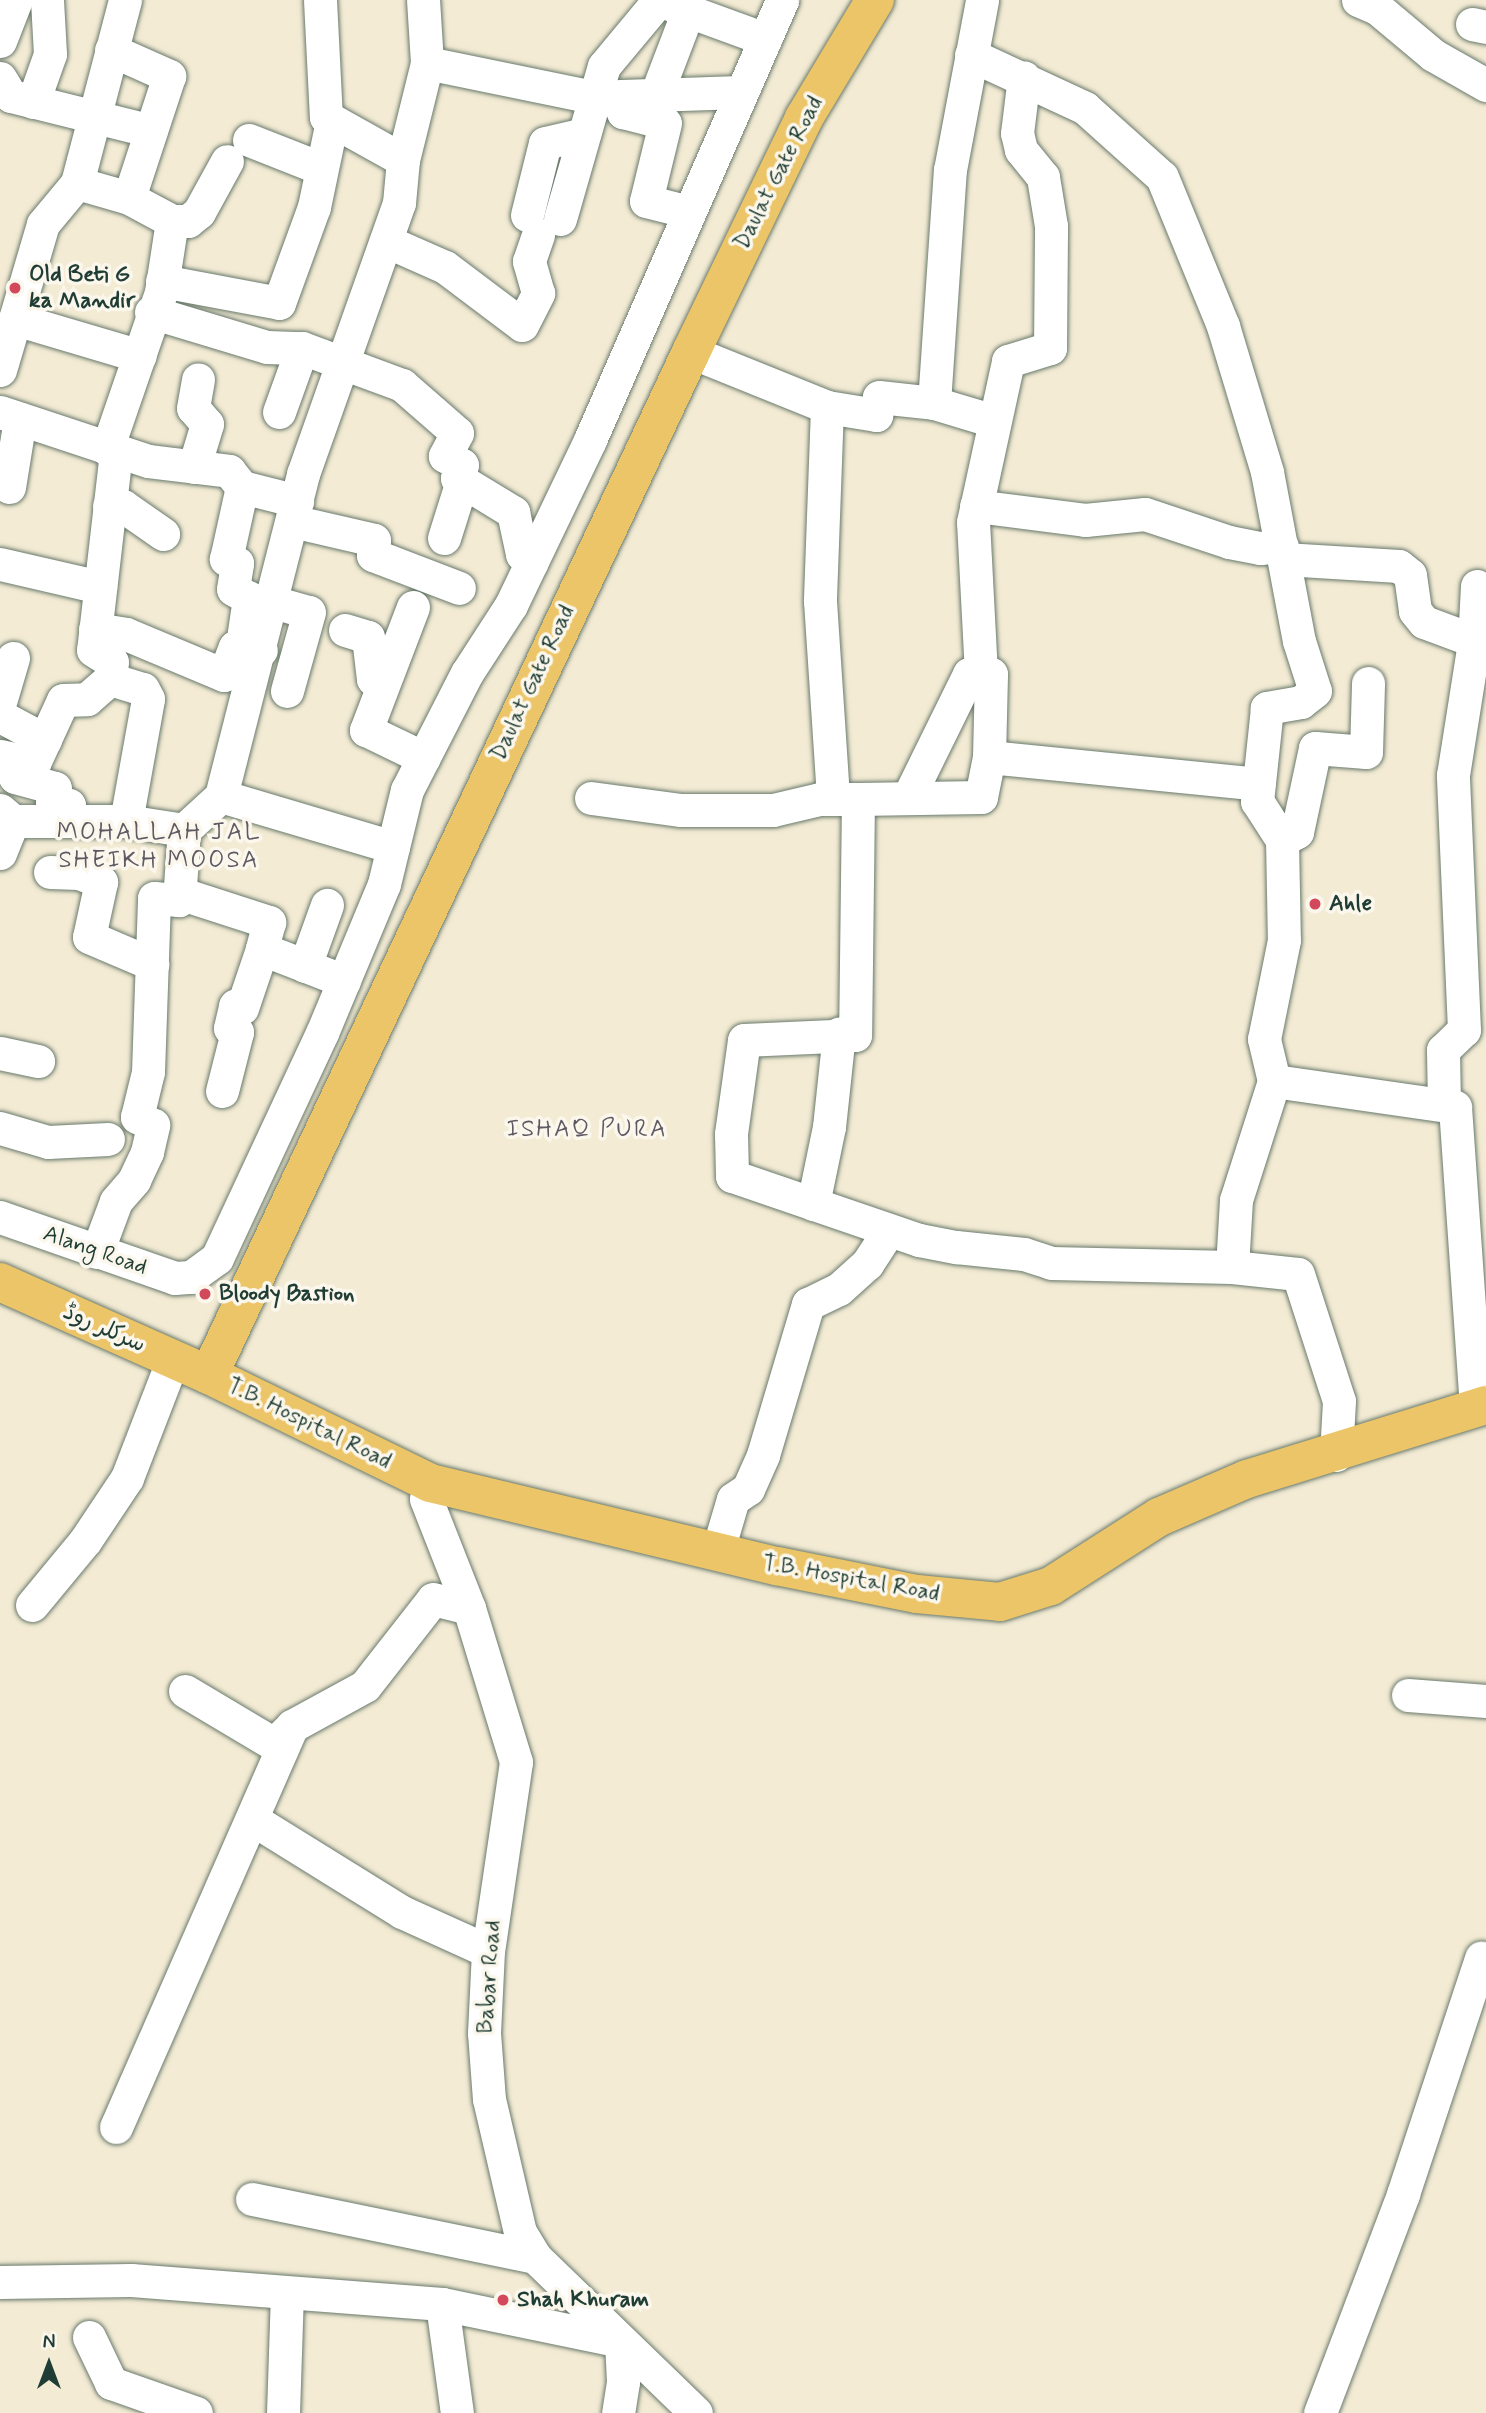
<!DOCTYPE html>
<meta charset="utf-8">
<style>
body{margin:0}
#map{position:relative;width:1486px;height:2413px;overflow:hidden;background:#f3ebd4;font-family:Mynerve,"Playpen Sans Arabic",sans-serif}
div>[style]{position:absolute}
[style*='--x']{left:calc(var(--x)*1px);top:calc(var(--y)*1px);width:calc(var(--w)*1px);rotate:calc(var(--a)*1deg)}
.roads{filter:drop-shadow(0 0 2px #697a6c) drop-shadow(0 0 2px #697a6c)}
.minor>*{height:33px;margin:-16.5px;padding:0 16.5px;transform-origin:16.5px;border-radius:16.5px;background:#fff}
.major>*{height:38px;margin:-19px;padding:0 19px;transform-origin:19px;border-radius:19px;background:#edc569}
.dots>*{width:19px;height:19px;translate:-50% -50%;box-sizing:border-box;border:4px solid #fbf7ec;border-radius:50%}
span{translate:-50% -50%;white-space:nowrap;text-align:center;line-height:1.15;-webkit-text-stroke:7px #fbf7ec;paint-order:stroke}
.street-label{font-size:23px;color:#1f3d34}
.poi-label{font-size:23px;color:#1f3d34;font-weight:700}
.left{translate:0 -50%;text-align:left}
.neighbourhood-label{font-size:24px;color:#5f5963;letter-spacing:2px}
.north{position:absolute;left:14px;top:2329px;width:70px;height:70px;-webkit-text-stroke:5px #fbf7ec;paint-order:stroke;rotate:0deg;font-size:19px;font-weight:700;line-height:28px;text-align:center;color:#1f3d34}
.north::after{content:'';display:block;margin:auto;width:24px;height:32px;background:#1f3d34;clip-path:polygon(50% 0,100% 100%,50% 72%,0 100%)}
</style>
<div id="map">
<div class="roads">
<div class="minor">
<i style="--x:320;--y:0;--w:117;--a:87.1"></i>
<i style="--x:326;--y:117;--w:88;--a:29.2"></i>
<i style="--x:658;--y:0;--w:114;--a:20"></i>
<i style="--x:1358;--y:0;--w:21;--a:23"></i>
<i style="--x:1377;--y:8;--w:73;--a:40"></i>
<i style="--x:1433;--y:55;--w:61;--a:29.5"></i>
<i style="--x:1472;--y:24;--w:14;--a:12"></i>
<i style="--x:0;--y:41;--w:44;--a:-68.7"></i>
<i style="--x:111;--y:50;--w:64;--a:24.1"></i>
<i style="--x:169;--y:76;--w:128;--a:108.2"></i>
<i style="--x:971;--y:55;--w:126;--a:24.9"></i>
<i style="--x:1085;--y:108;--w:103;--a:41.9"></i>
<i style="--x:1162;--y:177;--w:161;--a:67.7"></i>
<i style="--x:1223;--y:326;--w:152;--a:73.2"></i>
<i style="--x:1267;--y:472;--w:172;--a:79.3"></i>
<i style="--x:1299;--y:641;--w:52;--a:72.3"></i>
<i style="--x:1315;--y:691;--w:18;--a:142"></i>
<i style="--x:1301;--y:702;--w:35;--a:170"></i>
<i style="--x:1267;--y:708;--w:94;--a:96.1"></i>
<i style="--x:1257;--y:801;--w:46;--a:57.3"></i>
<i style="--x:1282;--y:840;--w:100;--a:88.9"></i>
<i style="--x:1284;--y:940;--w:101;--a:101.4"></i>
<i style="--x:1264;--y:1039;--w:43;--a:76.6"></i>
<i style="--x:1274;--y:1081;--w:125;--a:107.7"></i>
<i style="--x:1236;--y:1200;--w:67;--a:93.4"></i>
<i style="--x:427;--y:63;--w:168;--a:11.6"></i>
<i style="--x:592;--y:97;--w:148;--a:-1.9"></i>
<i style="--x:0;--y:78;--w:21;--a:59"></i>
<i style="--x:11;--y:96;--w:144;--a:14"></i>
<i style="--x:656;--y:95;--w:90;--a:-69.1"></i>
<i style="--x:618;--y:97;--w:16;--a:72"></i>
<i style="--x:623;--y:112;--w:43;--a:14.7"></i>
<i style="--x:665;--y:123;--w:80;--a:103.7"></i>
<i style="--x:646;--y:201;--w:44;--a:14.3"></i>
<i style="--x:33;--y:102;--w:51;--a:-70.5"></i>
<i style="--x:50;--y:54;--w:54;--a:-93.2"></i>
<i style="--x:249;--y:140;--w:76;--a:21.5"></i>
<i style="--x:77;--y:183;--w:54;--a:16.1"></i>
<i style="--x:129;--y:198;--w:49;--a:28.1"></i>
<i style="--x:172;--y:221;--w:16;--a:0"></i>
<i style="--x:188;--y:221;--w:14;--a:-39"></i>
<i style="--x:199;--y:212;--w:58;--a:-61.2"></i>
<i style="--x:527;--y:215;--w:74;--a:-76"></i>
<i style="--x:545;--y:143;--w:40;--a:-13"></i>
<i style="--x:560;--y:219;--w:159;--a:-74"></i>
<i style="--x:604;--y:66;--w:86;--a:-50.2"></i>
<i style="--x:386;--y:241;--w:64;--a:23.8"></i>
<i style="--x:445;--y:267;--w:96;--a:37"></i>
<i style="--x:522;--y:325;--w:36;--a:-63"></i>
<i style="--x:538;--y:293;--w:33;--a:-106"></i>
<i style="--x:529;--y:261;--w:28;--a:-71"></i>
<i style="--x:162;--y:281;--w:119;--a:10.6"></i>
<i style="--x:279;--y:303;--w:102;--a:-70"></i>
<i style="--x:314;--y:207;--w:88;--a:-78.2"></i>
<i style="--x:151;--y:312;--w:121;--a:16.8"></i>
<i style="--x:267;--y:347;--w:35;--a:2"></i>
<i style="--x:302;--y:348;--w:107;--a:20.3"></i>
<i style="--x:402;--y:385;--w:73;--a:41.1"></i>
<i style="--x:457;--y:433;--w:26;--a:118"></i>
<i style="--x:445;--y:456;--w:19;--a:28"></i>
<i style="--x:462;--y:465;--w:14;--a:111"></i>
<i style="--x:457;--y:478;--w:66;--a:31.3"></i>
<i style="--x:513;--y:512;--w:43;--a:77.9"></i>
<i style="--x:522;--y:554;--w:13;--a:45"></i>
<i style="--x:15;--y:319;--w:130;--a:16.5"></i>
<i style="--x:691;--y:352;--w:147;--a:22"></i>
<i style="--x:827;--y:407;--w:50;--a:9.3"></i>
<i style="--x:876;--y:415;--w:18;--a:-81"></i>
<i style="--x:879;--y:397;--w:55;--a:6.2"></i>
<i style="--x:934;--y:403;--w:63;--a:16.7"></i>
<i style="--x:0;--y:370;--w:152;--a:-73.6"></i>
<i style="--x:43;--y:224;--w:53;--a:-50.3"></i>
<i style="--x:77;--y:183;--w:189;--a:-75.3"></i>
<i style="--x:934;--y:403;--w:234;--a:-86.1"></i>
<i style="--x:950;--y:170;--w:173;--a:-79.3"></i>
<i style="--x:827;--y:407;--w:194;--a:92.1"></i>
<i style="--x:820;--y:601;--w:198;--a:86.2"></i>
<i style="--x:0;--y:412;--w:156;--a:18.3"></i>
<i style="--x:148;--y:461;--w:82;--a:7"></i>
<i style="--x:229;--y:471;--w:21;--a:51"></i>
<i style="--x:242;--y:487;--w:57;--a:14.3"></i>
<i style="--x:279;--y:412;--w:68;--a:-70.2"></i>
<i style="--x:107;--y:449;--w:166;--a:-71"></i>
<i style="--x:161;--y:292;--w:72;--a:-81.2"></i>
<i style="--x:116;--y:452;--w:199;--a:96.6"></i>
<i style="--x:93;--y:650;--w:22;--a:32"></i>
<i style="--x:112;--y:662;--w:17;--a:97"></i>
<i style="--x:110;--y:679;--w:34;--a:17"></i>
<i style="--x:143;--y:689;--w:11;--a:63"></i>
<i style="--x:148;--y:699;--w:124;--a:100.2"></i>
<i style="--x:194;--y:467;--w:45;--a:-73.2"></i>
<i style="--x:207;--y:424;--w:21;--a:-131"></i>
<i style="--x:193;--y:408;--w:29;--a:-80"></i>
<i style="--x:9;--y:487;--w:69;--a:-80.8"></i>
<i style="--x:109;--y:506;--w:14;--a:0"></i>
<i style="--x:123;--y:506;--w:49;--a:35"></i>
<i style="--x:976;--y:506;--w:110;--a:7.3"></i>
<i style="--x:1085;--y:520;--w:60;--a:-5.7"></i>
<i style="--x:1145;--y:514;--w:89;--a:18.4"></i>
<i style="--x:1229;--y:542;--w:32;--a:11"></i>
<i style="--x:1260;--y:548;--w:22;--a:-5"></i>
<i style="--x:292;--y:521;--w:84;--a:13"></i>
<i style="--x:374;--y:540;--w:15;--a:94"></i>
<i style="--x:373;--y:555;--w:92;--a:21"></i>
<i style="--x:444;--y:538;--w:60;--a:-72.5"></i>
<i style="--x:1284;--y:559;--w:115;--a:3.5"></i>
<i style="--x:1399;--y:566;--w:14;--a:39"></i>
<i style="--x:1410;--y:575;--w:36;--a:82"></i>
<i style="--x:1415;--y:611;--w:14;--a:51"></i>
<i style="--x:1424;--y:622;--w:66;--a:20.4"></i>
<i style="--x:0;--y:564;--w:103;--a:13"></i>
<i style="--x:273;--y:602;--w:37;--a:16"></i>
<i style="--x:309;--y:612;--w:82;--a:105.6"></i>
<i style="--x:413;--y:607;--w:132;--a:110.9"></i>
<i style="--x:366;--y:730;--w:64;--a:25.8"></i>
<i style="--x:95;--y:629;--w:31;--a:9"></i>
<i style="--x:126;--y:634;--w:106;--a:22.7"></i>
<i style="--x:224;--y:675;--w:30;--a:-69"></i>
<i style="--x:235;--y:647;--w:26;--a:7"></i>
<i style="--x:345;--y:630;--w:24;--a:17"></i>
<i style="--x:368;--y:637;--w:42;--a:83.2"></i>
<i style="--x:373;--y:679;--w:11;--a:15"></i>
<i style="--x:242;--y:645;--w:48;--a:-81.5"></i>
<i style="--x:249;--y:598;--w:18;--a:-151"></i>
<i style="--x:233;--y:589;--w:26;--a:-81"></i>
<i style="--x:237;--y:563;--w:12;--a:-160"></i>
<i style="--x:226;--y:559;--w:74;--a:-77.5"></i>
<i style="--x:981;--y:674;--w:152;--a:-93"></i>
<i style="--x:973;--y:522;--w:165;--a:-77.7"></i>
<i style="--x:1008;--y:361;--w:44;--a:-17.2"></i>
<i style="--x:1050;--y:348;--w:122;--a:-89.5"></i>
<i style="--x:1051;--y:226;--w:50;--a:-99.3"></i>
<i style="--x:1043;--y:177;--w:35;--a:-129"></i>
<i style="--x:1021;--y:150;--w:17;--a:-103"></i>
<i style="--x:1017;--y:133;--w:56;--a:-82.9"></i>
<i style="--x:0;--y:702;--w:46;--a:-73.5"></i>
<i style="--x:0;--y:716;--w:51;--a:28.1"></i>
<i style="--x:0;--y:756;--w:35;--a:12"></i>
<i style="--x:34;--y:763;--w:69;--a:-65.3"></i>
<i style="--x:63;--y:700;--w:24;--a:-2"></i>
<i style="--x:87;--y:699;--w:30;--a:-41"></i>
<i style="--x:989;--y:757;--w:271;--a:5.7"></i>
<i style="--x:18;--y:760;--w:17;--a:100"></i>
<i style="--x:15;--y:777;--w:41;--a:15.4"></i>
<i style="--x:55;--y:788;--w:15;--a:101"></i>
<i style="--x:52;--y:803;--w:17;--a:7"></i>
<i style="--x:69;--y:805;--w:16;--a:94"></i>
<i style="--x:591;--y:798;--w:91;--a:7.6"></i>
<i style="--x:681;--y:810;--w:92;--a:0"></i>
<i style="--x:773;--y:810;--w:48;--a:-13.2"></i>
<i style="--x:820;--y:799;--w:38;--a:0"></i>
<i style="--x:858;--y:799;--w:123;--a:-0.9"></i>
<i style="--x:981;--y:797;--w:41;--a:-78.7"></i>
<i style="--x:989;--y:757;--w:83;--a:-88.6"></i>
<i style="--x:991;--y:674;--w:22;--a:180"></i>
<i style="--x:969;--y:674;--w:138;--a:116.2"></i>
<i style="--x:858;--y:799;--w:236;--a:90.7"></i>
<i style="--x:855;--y:1035;--w:111;--a:177.4"></i>
<i style="--x:744;--y:1040;--w:95;--a:97.9"></i>
<i style="--x:731;--y:1134;--w:42;--a:88.6"></i>
<i style="--x:732;--y:1176;--w:198;--a:18.9"></i>
<i style="--x:919;--y:1240;--w:38;--a:11"></i>
<i style="--x:956;--y:1247;--w:68;--a:5.9"></i>
<i style="--x:1024;--y:1254;--w:28;--a:18"></i>
<i style="--x:1051;--y:1263;--w:181;--a:1.3"></i>
<i style="--x:1232;--y:1267;--w:66;--a:6.1"></i>
<i style="--x:1298;--y:1274;--w:133;--a:72.1"></i>
<i style="--x:1339;--y:1401;--w:54;--a:93.2"></i>
<i style="--x:0;--y:810;--w:17;--a:40"></i>
<i style="--x:13;--y:821;--w:113;--a:0"></i>
<i style="--x:126;--y:821;--w:59;--a:8.8"></i>
<i style="--x:184;--y:830;--w:50;--a:-42.6"></i>
<i style="--x:1282;--y:840;--w:17;--a:-28"></i>
<i style="--x:1297;--y:832;--w:86;--a:-77.9"></i>
<i style="--x:1315;--y:748;--w:51;--a:4.5"></i>
<i style="--x:1366;--y:752;--w:69;--a:-88.3"></i>
<i style="--x:393;--y:847;--w:179;--a:-163.5"></i>
<i style="--x:221;--y:796;--w:332;--a:-75.7"></i>
<i style="--x:303;--y:474;--w:288;--a:-70.5"></i>
<i style="--x:399;--y:203;--w:43;--a:-84.7"></i>
<i style="--x:403;--y:160;--w:100;--a:-76.1"></i>
<i style="--x:427;--y:63;--w:63;--a:-93.6"></i>
<i style="--x:0;--y:853;--w:35;--a:-68"></i>
<i style="--x:50;--y:872;--w:29;--a:2"></i>
<i style="--x:79;--y:873;--w:24;--a:22"></i>
<i style="--x:101;--y:882;--w:56;--a:102.3"></i>
<i style="--x:89;--y:937;--w:69;--a:23.2"></i>
<i style="--x:179;--y:893;--w:95;--a:17.9"></i>
<i style="--x:269;--y:922;--w:28;--a:105"></i>
<i style="--x:262;--y:949;--w:88;--a:21.3"></i>
<i style="--x:305;--y:966;--w:65;--a:-70.2"></i>
<i style="--x:0;--y:1053;--w:39;--a:12"></i>
<i style="--x:1274;--y:1081;--w:183;--a:8.2"></i>
<i style="--x:1455;--y:1107;--w:303;--a:86"></i>
<i style="--x:222;--y:1091;--w:61;--a:-75.7"></i>
<i style="--x:237;--y:1032;--w:8;--a:-150"></i>
<i style="--x:230;--y:1028;--w:23;--a:-77"></i>
<i style="--x:235;--y:1006;--w:7;--a:16"></i>
<i style="--x:242;--y:1008;--w:62;--a:-71.3"></i>
<i style="--x:1444;--y:1104;--w:54;--a:-91.1"></i>
<i style="--x:1443;--y:1050;--w:29;--a:-44"></i>
<i style="--x:1464;--y:1030;--w:255;--a:-92.5"></i>
<i style="--x:1453;--y:775;--w:134;--a:-81"></i>
<i style="--x:1474;--y:643;--w:57;--a:-87"></i>
<i style="--x:0;--y:1128;--w:50;--a:16.3"></i>
<i style="--x:48;--y:1142;--w:60;--a:-2.9"></i>
<i style="--x:813;--y:1204;--w:79;--a:-78.3"></i>
<i style="--x:829;--y:1127;--w:94;--a:-83.9"></i>
<i style="--x:0;--y:1217;--w:185;--a:19.2"></i>
<i style="--x:175;--y:1278;--w:16;--a:-4"></i>
<i style="--x:191;--y:1277;--w:32;--a:-36"></i>
<i style="--x:217;--y:1258;--w:248;--a:-65"></i>
<i style="--x:322;--y:1033;--w:161;--a:-67.4"></i>
<i style="--x:384;--y:884;--w:97;--a:-76.3"></i>
<i style="--x:407;--y:790;--w:131;--a:-62.9"></i>
<i style="--x:467;--y:673;--w:81;--a:-57.1"></i>
<i style="--x:511;--y:605;--w:183;--a:-64.4"></i>
<i style="--x:590;--y:440;--w:480;--a:-66.4"></i>
<i style="--x:97;--y:1252;--w:54;--a:-69.6"></i>
<i style="--x:116;--y:1201;--w:28;--a:-49"></i>
<i style="--x:134;--y:1180;--w:31;--a:-65"></i>
<i style="--x:147;--y:1152;--w:28;--a:-77"></i>
<i style="--x:153;--y:1125;--w:18;--a:-153"></i>
<i style="--x:137;--y:1117;--w:46;--a:-76.3"></i>
<i style="--x:148;--y:1072;--w:174;--a:-88"></i>
<i style="--x:154;--y:898;--w:25;--a:5"></i>
<i style="--x:179;--y:900;--w:70;--a:-85.9"></i>
<i style="--x:430;--y:1483;--w:16;--a:104"></i>
<i style="--x:426;--y:1499;--w:117;--a:68.5"></i>
<i style="--x:469;--y:1608;--w:161;--a:73"></i>
<i style="--x:516;--y:1762;--w:191;--a:98.4"></i>
<i style="--x:488;--y:1951;--w:82;--a:92.8"></i>
<i style="--x:484;--y:2033;--w:66;--a:85.7"></i>
<i style="--x:489;--y:2099;--w:137;--a:76.9"></i>
<i style="--x:520;--y:2232;--w:29;--a:59"></i>
<i style="--x:535;--y:2257;--w:224;--a:44.1"></i>
<i style="--x:717;--y:1553;--w:56;--a:-73.5"></i>
<i style="--x:733;--y:1499;--w:18;--a:-34"></i>
<i style="--x:748;--y:1489;--w:37;--a:-66"></i>
<i style="--x:763;--y:1455;--w:158;--a:-73.4"></i>
<i style="--x:808;--y:1304;--w:34;--a:-26"></i>
<i style="--x:839;--y:1289;--w:38;--a:-42"></i>
<i style="--x:867;--y:1264;--w:40;--a:-57.1"></i>
<i style="--x:32;--y:1605;--w:83;--a:-50.4"></i>
<i style="--x:85;--y:1541;--w:76;--a:-56.3"></i>
<i style="--x:127;--y:1478;--w:128;--a:-68.9"></i>
<i style="--x:185;--y:1691;--w:104;--a:30.8"></i>
<i style="--x:274;--y:1744;--w:25;--a:-45"></i>
<i style="--x:292;--y:1726;--w:83;--a:-28.7"></i>
<i style="--x:365;--y:1686;--w:110;--a:-52"></i>
<i style="--x:433;--y:1599;--w:37;--a:14"></i>
<i style="--x:1408;--y:1695;--w:78;--a:4.4"></i>
<i style="--x:252;--y:1819;--w:176;--a:31.8"></i>
<i style="--x:402;--y:1912;--w:94;--a:24.4"></i>
<i style="--x:116;--y:2127;--w:438;--a:-66.3"></i>
<i style="--x:252;--y:2199;--w:289;--a:11.6"></i>
<i style="--x:0;--y:2282;--w:131;--a:-0.9"></i>
<i style="--x:131;--y:2280;--w:312;--a:4.4"></i>
<i style="--x:442;--y:2304;--w:183;--a:11.7"></i>
<i style="--x:621;--y:2341;--w:41;--a:87.2"></i>
<i style="--x:623;--y:2382;--w:31;--a:99"></i>
<i style="--x:442;--y:2304;--w:110;--a:82.2"></i>
<i style="--x:89;--y:2337;--w:51;--a:64.4"></i>
<i style="--x:111;--y:2383;--w:90;--a:19.4"></i>
<i style="--x:283;--y:2413;--w:119;--a:-88.1"></i>
<i style="--x:1320;--y:2413;--w:234;--a:-69.2"></i>
<i style="--x:1403;--y:2194;--w:249;--a:-71.7"></i>
</div>
<div class="major">
<i style="--x:0;--y:1282;--w:229;--a:24"></i>
<i style="--x:209;--y:1375;--w:246;--a:26"></i>
<i style="--x:430;--y:1483;--w:357;--a:13.5"></i>
<i style="--x:777;--y:1566;--w:143;--a:11.3"></i>
<i style="--x:917;--y:1594;--w:83;--a:5.5"></i>
<i style="--x:1000;--y:1602;--w:53;--a:-17.4"></i>
<i style="--x:1051;--y:1586;--w:128;--a:-32.6"></i>
<i style="--x:1159;--y:1517;--w:96;--a:-23.4"></i>
<i style="--x:1247;--y:1479;--w:250;--a:-17.2"></i>
<i style="--x:209;--y:1375;--w:1131;--a:-64.77"></i>
<i style="--x:691;--y:352;--w:260;--a:-64.2"></i>
<i style="--x:804;--y:118;--w:138;--a:-59"></i>
</div>
</div>
<div class="dots">
<i style="left:15px;top:288px;background:#d1495b"></i>
<i style="left:1315px;top:904px;background:#d1495b"></i>
<i style="left:205px;top:1294px;background:#d1495b"></i>
<i style="left:503px;top:2300px;background:#d1495b"></i>
</div>
<div class="street-label">
<span style="left:779px;top:173px;rotate:-63deg">Daulat Gate Road</span>
<span style="left:533px;top:683px;rotate:-65deg">Daulat Gate Road</span>
<span style="left:95px;top:1251px;rotate:19deg">Alang Road</span>
<span style="left:104px;top:1329px;rotate:24deg">سرکلر روڈ</span>
<span style="left:309px;top:1424px;rotate:26deg">T.B. Hospital Road</span>
<span style="left:851px;top:1579px;rotate:10deg">T.B. Hospital Road</span>
<span style="left:490px;top:1977px;rotate:-86deg">Babar Road</span>
</div>
<div class="poi-label">
<span class="left" style="left:29px;top:288px">Old Beti G<br>ka Mandir</span>
<span class="left" style="left:1329px;top:904px">Ahle</span>
<span class="left" style="left:219px;top:1294px">Bloody Bastion</span>
<span class="left" style="left:517px;top:2300px">Shah Khuram</span>
</div>
<div class="neighbourhood-label">
<span style="left:159px;top:847px">MOHALLAH JAL<br>SHEIKH MOOSA</span>
<span style="left:587px;top:1130px">ISHAQ PURA</span>
</div>
<div class="north">N</div>
</div>
